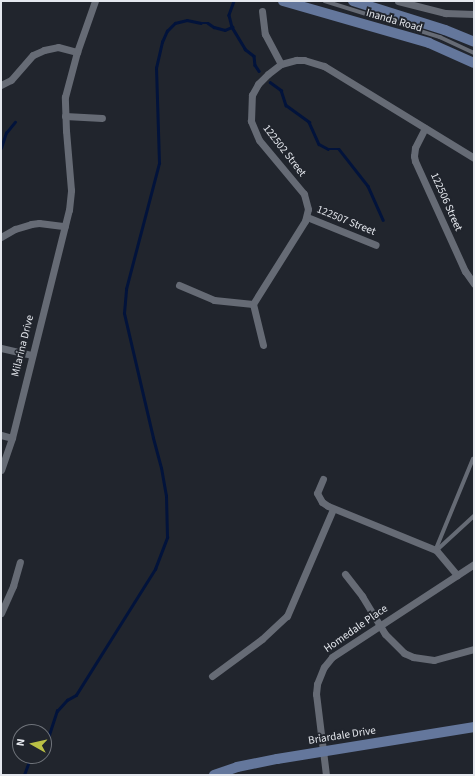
<!DOCTYPE html>
<style>
body{margin:0}
#map{position:relative;width:475px;height:776px;overflow:hidden;background:#21252d;font-family:"Source Sans 3",sans-serif}
div>[style]{position:absolute}
[style*='--x']{left:calc(var(--x)*1px);top:calc(var(--y)*1px);width:calc(var(--w)*1px);rotate:calc(var(--a)*1deg)}
.stream>*{height:2.5px;margin:-1.25px;padding:0 1.25px;transform-origin:1.25px;border-radius:1.25px;background:#02133b}
.lane>*{height:3.5px;margin:-1.75px;padding:0 1.75px;transform-origin:1.75px;border-radius:1.75px;background:#666b75}
.street>*{height:7px;margin:-3.5px;padding:0 3.5px;transform-origin:3.5px;border-radius:3.5px;background:#666b75}
.secondary>*{height:10px;margin:-5px;padding:0 5px;transform-origin:5px;border-radius:5px;background:#64779c}
span{translate:-50% -50%;white-space:nowrap;text-align:center;line-height:1.15;-webkit-text-stroke:4px #21252d;paint-order:stroke}
.street-label{font-size:11px;color:#e5e8ee}
.frame{position:absolute;inset:0;border:2px solid #e5e8ee;pointer-events:none}
.north{position:absolute;left:12px;top:724px;width:40px;height:40px;box-sizing:border-box;background:#21252d;border:1px solid #6f737a;border-radius:50%;rotate:278deg;font-size:11px;font-weight:700;line-height:16px;text-align:center;color:#e5e8ee}
.north::after{content:'';display:block;margin:auto;width:14px;height:18px;background:#bac045;clip-path:polygon(50% 0,100% 100%,50% 72%,0 100%)}
</style>
<div id="map">
<div class="stream">
<i style="--x:234;--y:1;--w:15;--a:110"></i>
<i style="--x:229;--y:15;--w:12;--a:76"></i>
<i style="--x:232;--y:27;--w:26;--a:59"></i>
<i style="--x:245;--y:49;--w:11;--a:38"></i>
<i style="--x:254;--y:56;--w:9;--a:84"></i>
<i style="--x:255;--y:65;--w:7;--a:56"></i>
<i style="--x:270;--y:82;--w:14;--a:36"></i>
<i style="--x:281;--y:90;--w:16;--a:72"></i>
<i style="--x:286;--y:105;--w:29;--a:36"></i>
<i style="--x:309;--y:122;--w:24;--a:66"></i>
<i style="--x:319;--y:144;--w:10;--a:29"></i>
<i style="--x:328;--y:149;--w:11;--a:0"></i>
<i style="--x:339;--y:149;--w:47;--a:51.9"></i>
<i style="--x:368;--y:186;--w:37;--a:66"></i>
<i style="--x:1;--y:148;--w:16;--a:-72"></i>
<i style="--x:6;--y:133;--w:14;--a:-51"></i>
<i style="--x:44;--y:744;--w:4;--a:-45"></i>
<i style="--x:47;--y:741;--w:32;--a:-72"></i>
<i style="--x:57;--y:711;--w:15;--a:-48"></i>
<i style="--x:67;--y:700;--w:10;--a:-29"></i>
<i style="--x:76;--y:695;--w:149;--a:-57.9"></i>
<i style="--x:155;--y:569;--w:34;--a:-69"></i>
<i style="--x:167;--y:537;--w:41;--a:-91.4"></i>
<i style="--x:166;--y:496;--w:28;--a:-100"></i>
<i style="--x:161;--y:468;--w:31;--a:-105"></i>
<i style="--x:153;--y:438;--w:128;--a:-103.1"></i>
<i style="--x:124;--y:313;--w:24;--a:-85"></i>
<i style="--x:126;--y:289;--w:130;--a:-75.3"></i>
<i style="--x:159;--y:163;--w:95;--a:-91.8"></i>
<i style="--x:156;--y:68;--w:27;--a:-77"></i>
<i style="--x:162;--y:42;--w:12;--a:-66"></i>
<i style="--x:167;--y:31;--w:11;--a:-45"></i>
<i style="--x:175;--y:23;--w:12;--a:-14"></i>
<i style="--x:187;--y:20;--w:14;--a:12"></i>
<i style="--x:201;--y:23;--w:7;--a:0"></i>
<i style="--x:208;--y:23;--w:7;--a:34"></i>
<i style="--x:214;--y:27;--w:11;--a:15"></i>
<i style="--x:225;--y:30;--w:8;--a:-23"></i>
<i style="--x:24;--y:775;--w:20;--a:-70"></i>
</div>
<div class="lane">
<i style="--x:325;--y:1;--w:121;--a:17.4"></i>
<i style="--x:440;--y:37;--w:38;--a:25"></i>
<i style="--x:436;--y:549;--w:97;--a:-67.7"></i>
<i style="--x:437;--y:550;--w:50;--a:-42.6"></i>
</div>
<div class="street">
<i style="--x:398;--y:1;--w:49;--a:14.3"></i>
<i style="--x:445;--y:13;--w:29;--a:2"></i>
<i style="--x:262;--y:11;--w:23;--a:83"></i>
<i style="--x:265;--y:34;--w:34;--a:62"></i>
<i style="--x:1;--y:85;--w:11;--a:-27"></i>
<i style="--x:11;--y:80;--w:33;--a:-49"></i>
<i style="--x:33;--y:55;--w:12;--a:-24"></i>
<i style="--x:44;--y:50;--w:14;--a:-12"></i>
<i style="--x:58;--y:47;--w:20;--a:15"></i>
<i style="--x:65;--y:116;--w:37;--a:3"></i>
<i style="--x:425;--y:128;--w:22;--a:117"></i>
<i style="--x:415;--y:148;--w:8;--a:97"></i>
<i style="--x:414;--y:156;--w:5;--a:79"></i>
<i style="--x:415;--y:161;--w:121;--a:65.6"></i>
<i style="--x:465;--y:271;--w:16;--a:55"></i>
<i style="--x:307;--y:217;--w:74;--a:22.1"></i>
<i style="--x:1;--y:237;--w:16;--a:-30"></i>
<i style="--x:15;--y:229;--w:17;--a:-17"></i>
<i style="--x:31;--y:224;--w:8;--a:-7"></i>
<i style="--x:39;--y:223;--w:26;--a:7"></i>
<i style="--x:179;--y:285;--w:38;--a:23"></i>
<i style="--x:214;--y:300;--w:39;--a:6"></i>
<i style="--x:263;--y:345;--w:42;--a:-103.7"></i>
<i style="--x:253;--y:304;--w:98;--a:-57.9"></i>
<i style="--x:305;--y:221;--w:12;--a:-76"></i>
<i style="--x:308;--y:209;--w:16;--a:-105"></i>
<i style="--x:304;--y:194;--w:70;--a:-129.8"></i>
<i style="--x:259;--y:140;--w:21;--a:-113"></i>
<i style="--x:251;--y:121;--w:26;--a:-88"></i>
<i style="--x:252;--y:95;--w:13;--a:-61"></i>
<i style="--x:258;--y:84;--w:14;--a:-45"></i>
<i style="--x:268;--y:74;--w:16;--a:-38"></i>
<i style="--x:281;--y:64;--w:16;--a:-15"></i>
<i style="--x:296;--y:60;--w:8;--a:0"></i>
<i style="--x:304;--y:60;--w:21;--a:17"></i>
<i style="--x:324;--y:66;--w:176;--a:31.5"></i>
<i style="--x:1;--y:348;--w:32;--a:13"></i>
<i style="--x:1;--y:435;--w:11;--a:15"></i>
<i style="--x:1;--y:470;--w:34;--a:-71"></i>
<i style="--x:12;--y:438;--w:235;--a:-76"></i>
<i style="--x:69;--y:210;--w:20;--a:-84"></i>
<i style="--x:71;--y:190;--w:59;--a:-94.8"></i>
<i style="--x:66;--y:131;--w:34;--a:-92"></i>
<i style="--x:65;--y:97;--w:47;--a:-75.1"></i>
<i style="--x:77;--y:52;--w:54;--a:-70.6"></i>
<i style="--x:323;--y:479;--w:15;--a:113"></i>
<i style="--x:317;--y:493;--w:10;--a:61"></i>
<i style="--x:322;--y:502;--w:7;--a:34"></i>
<i style="--x:328;--y:506;--w:117;--a:22.2"></i>
<i style="--x:436;--y:550;--w:33;--a:50"></i>
<i style="--x:345;--y:574;--w:28;--a:52"></i>
<i style="--x:362;--y:596;--w:44;--a:58.8"></i>
<i style="--x:385;--y:634;--w:27;--a:45"></i>
<i style="--x:404;--y:653;--w:10;--a:24"></i>
<i style="--x:413;--y:657;--w:21;--a:8"></i>
<i style="--x:434;--y:660;--w:41;--a:-15.4"></i>
<i style="--x:1;--y:613;--w:30;--a:-66"></i>
<i style="--x:13;--y:586;--w:25;--a:-74"></i>
<i style="--x:212;--y:676;--w:62;--a:-36.5"></i>
<i style="--x:262;--y:639;--w:34;--a:-43"></i>
<i style="--x:287;--y:616;--w:116;--a:-66.7"></i>
<i style="--x:326;--y:775;--w:82;--a:-97"></i>
<i style="--x:316;--y:694;--w:10;--a:-84"></i>
<i style="--x:317;--y:684;--w:18;--a:-68"></i>
<i style="--x:324;--y:667;--w:13;--a:-51"></i>
<i style="--x:332;--y:657;--w:170;--a:-33.2"></i>
</div>
<div class="secondary">
<i style="--x:283;--y:1;--w:152;--a:16"></i>
<i style="--x:429;--y:43;--w:49;--a:24"></i>
<i style="--x:353;--y:1;--w:96;--a:17.5"></i>
<i style="--x:445;--y:30;--w:31;--a:22"></i>
<i style="--x:214;--y:775;--w:24;--a:-19"></i>
<i style="--x:237;--y:767;--w:41;--a:-11.3"></i>
<i style="--x:277;--y:759;--w:200;--a:-9.2"></i>
</div>
<div class="street-label">
<span style="left:394px;top:21px;rotate:16deg">Inanda Road</span>
<span style="left:284px;top:151px;rotate:52deg">122502 Street</span>
<span style="left:446px;top:202px;rotate:66deg">122506 Street</span>
<span style="left:346px;top:221px;rotate:22deg">122507 Street</span>
<span style="left:23px;top:346px;rotate:-76deg">Milarina Drive</span>
<span style="left:356px;top:629px;rotate:-35deg">Homedale Place</span>
<span style="left:342px;top:736px;rotate:-9deg">Briardale Drive</span>
</div>
<div class="frame"></div>
<div class="north">N</div>
</div>
